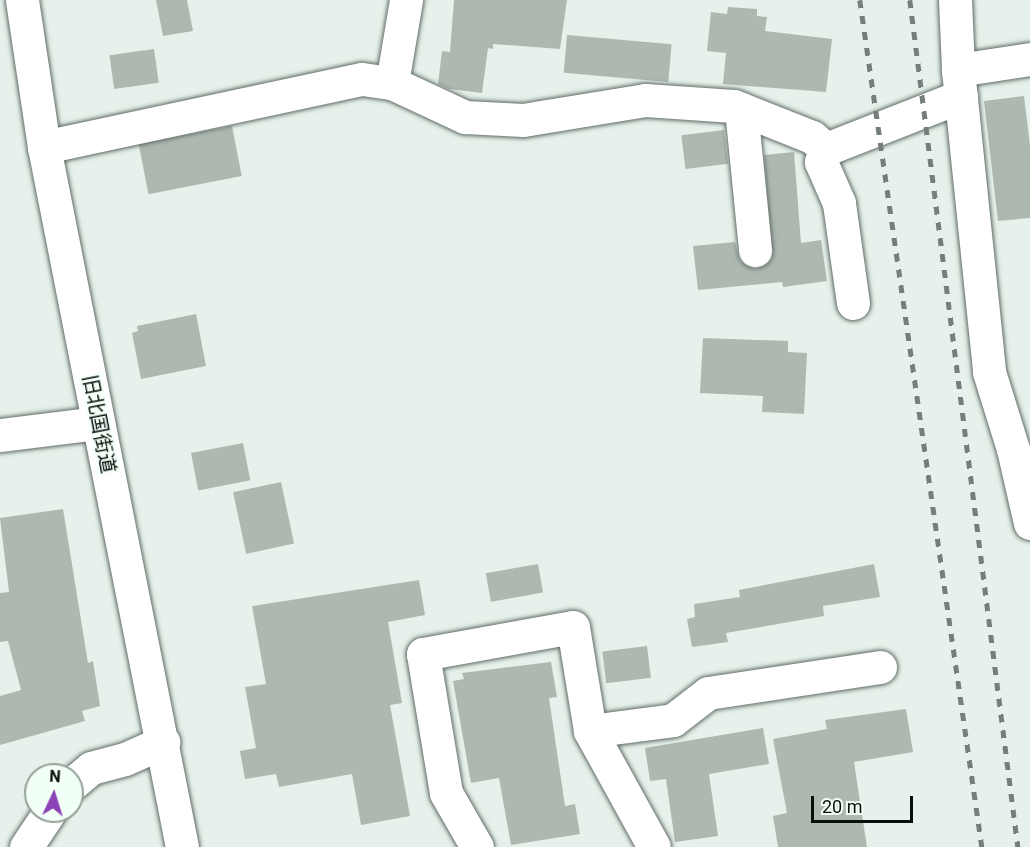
<!DOCTYPE html>
<meta charset="utf-8">
<style>
body{margin:0}
#map{position:relative;width:1030px;height:847px;overflow:hidden;background:#e5f1ea;font-family:Roboto,"Noto Sans JP",sans-serif}
div>[style]{position:absolute}
[style*='--x']{left:calc(var(--x)*1px);top:calc(var(--y)*1px);width:calc(var(--w)*1px);rotate:calc(var(--a)*1deg)}
.building>*{inset:0;background:#adb8b1;transform-origin:0 0}
.roads{filter:drop-shadow(0 0 2px #616c66) drop-shadow(0 0 2px #616c66)}
.minor>*{height:33px;margin:-16.5px;padding:0 16.5px;transform-origin:16.5px;border-radius:16.5px;background:#fff}
.rail>*{height:4.5px;margin-top:-2.25px;transform-origin:0;background:repeating-linear-gradient(90deg,#767e7a 0 8px,transparent 0 16px)}
span{translate:-50% -50%;white-space:nowrap;text-align:center;line-height:1.15;-webkit-text-stroke:4.5px #f2fff7;paint-order:stroke}
.street-label{font-size:20px;color:#0a0e0c}
.north{position:absolute;left:24px;top:763px;width:60px;height:60px;box-sizing:border-box;background:#f2fff7;border:2px solid #959f99;border-radius:50%;rotate:4deg;font-size:16px;font-weight:700;line-height:24px;text-align:center;color:#0a0e0c}
.north::after{content:'';display:block;margin:auto;width:21px;height:27px;background:#8a42b5;clip-path:polygon(50% 0,100% 100%,50% 72%,0 100%)}
.scale{position:absolute;left:811px;top:796px;width:102px;height:27px;box-sizing:border-box;border:3px solid #0a0e0c;border-top:0;padding-left:8px;font-size:18px;line-height:21px;white-space:nowrap;color:#0a0e0c;-webkit-text-stroke:4px #f2fff7;paint-order:stroke}
</style>
<div id="map">
<div class="building">
<i style="clip-path:polygon(156px 0,187px 0,193px 31px,163px 36px)"></i>
<i style="clip-path:polygon(454px 0,567px 0,560px 49px,493px 44px,493px 49px,488px 48px,482px 93px,449px 89px,438px 84px,442px 51px,450px 52px)"></i>
<i style="clip-path:polygon(728px 7px,757px 9px,757px 16px,767px 17px,765px 31px,832px 39px,826px 92px,723px 84px,726px 53px,707px 51px,711px 12px,727px 14px)"></i>
<i style="left:567px;top:35px;width:105px;height:38px;rotate:5deg"></i>
<i style="left:154px;top:49px;width:34px;height:45px;rotate:82deg"></i>
<i style="clip-path:polygon(1024px 96px,1030px 146px,1030px 218px,998px 221px,984px 101px)"></i>
<i style="left:232px;top:126px;width:51px;height:95px;rotate:79deg"></i>
<i style="left:724px;top:130px;width:34px;height:43px;rotate:83deg"></i>
<i style="clip-path:polygon(794px 152px,801px 243px,821px 240px,827px 281px,783px 287px,782px 282px,698px 290px,693px 246px,735px 242px,740px 261px,756px 269px,772px 258px,764px 155px)"></i>
<i style="clip-path:polygon(196px 314px,206px 366px,141px 379px,132px 333px,138px 331px,137px 326px)"></i>
<i style="clip-path:polygon(703px 338px,788px 341px,788px 352px,807px 353px,804px 414px,762px 412px,763px 396px,700px 393px)"></i>
<i style="left:243px;top:443px;width:38px;height:53px;rotate:79deg"></i>
<i style="left:281px;top:482px;width:63px;height:49px;rotate:78deg"></i>
<i style="clip-path:polygon(63px 509px,88px 663px,93px 661px,100px 706px,82px 711px,85px 721px,0 745px,0 696px,21px 690px,8px 641px,0 642px,0 593px,9px 592px,0 518px)"></i>
<i style="left:538px;top:564px;width:29px;height:53px;rotate:80deg"></i>
<i style="clip-path:polygon(874px 564px,880px 597px,823px 606px,824px 616px,726px 633px,728px 642px,692px 647px,687px 619px,695px 617px,694px 604px,740px 597px,739px 590px)"></i>
<i style="clip-path:polygon(419px 580px,425px 615px,388px 622px,402px 703px,390px 705px,410px 816px,361px 825px,352px 774px,279px 787px,276px 774px,245px 779px,240px 751px,256px 748px,245px 687px,266px 684px,252px 606px)"></i>
<i style="left:647px;top:646px;width:32px;height:45px;rotate:83deg"></i>
<i style="clip-path:polygon(551px 662px,557px 697px,549px 698px,565px 806px,575px 804px,580px 834px,511px 845px,499px 778px,471px 783px,453px 681px,464px 679px,462px 673px)"></i>
<i style="clip-path:polygon(906px 709px,913px 752px,854px 762px,867px 847px,778px 847px,773px 816px,787px 813px,773px 739px,827px 729px,825px 720px)"></i>
<i style="clip-path:polygon(763px 728px,769px 764px,709px 774px,718px 836px,675px 842px,666px 779px,650px 781px,645px 748px)"></i>
</div>
<div class="roads">
<div class="minor">
<i style="--x:22;--y:0;--w:149;--a:81.5"></i>
<i style="--x:44;--y:147;--w:713;--a:78.85"></i>
<i style="--x:955;--y:0;--w:70;--a:87.5"></i>
<i style="--x:958;--y:70;--w:304;--a:84.1"></i>
<i style="--x:989;--y:372;--w:81;--a:72.7"></i>
<i style="--x:1013;--y:449;--w:76;--a:77.1"></i>
<i style="--x:958;--y:70;--w:73;--a:-8.7"></i>
<i style="--x:392;--y:83;--w:84;--a:-80.4"></i>
<i style="--x:741;--y:109;--w:142;--a:84.3"></i>
<i style="--x:44;--y:147;--w:325;--a:-12.1"></i>
<i style="--x:362;--y:79;--w:30;--a:8"></i>
<i style="--x:392;--y:83;--w:81;--a:25"></i>
<i style="--x:465;--y:117;--w:58;--a:3"></i>
<i style="--x:523;--y:120;--w:124;--a:-9.3"></i>
<i style="--x:645;--y:100;--w:89;--a:3.9"></i>
<i style="--x:734;--y:106;--w:84;--a:21.7"></i>
<i style="--x:812;--y:137;--w:18;--a:41"></i>
<i style="--x:853;--y:303;--w:101;--a:-98"></i>
<i style="--x:839;--y:203;--w:45;--a:-113.7"></i>
<i style="--x:821;--y:162;--w:14;--a:-69"></i>
<i style="--x:826;--y:149;--w:145;--a:-21.4"></i>
<i style="--x:0;--y:435;--w:99;--a:-7"></i>
<i style="--x:590;--y:731;--w:84;--a:-7.5"></i>
<i style="--x:673;--y:720;--w:44;--a:-37.6"></i>
<i style="--x:708;--y:693;--w:174;--a:-8.6"></i>
<i style="--x:72;--y:784;--w:25;--a:-40"></i>
<i style="--x:91;--y:768;--w:35;--a:-15"></i>
<i style="--x:125;--y:759;--w:42;--a:-24.1"></i>
<i style="--x:26;--y:847;--w:43;--a:-56.3"></i>
<i style="--x:477;--y:847;--w:62;--a:-119.9"></i>
<i style="--x:446;--y:793;--w:141;--a:-99.4"></i>
<i style="--x:423;--y:654;--w:152;--a:-10.2"></i>
<i style="--x:573;--y:627;--w:105;--a:80.7"></i>
<i style="--x:590;--y:731;--w:132;--a:61.1"></i>
</div>
</div>
<div class="rail">
<i style="--x:860;--y:0;--w:856;--a:81.8"></i>
<i style="--x:910;--y:0;--w:854;--a:82.73"></i>
</div>
<div class="street-label">
<span style="left:99px;top:424px;rotate:79deg">旧北国街道</span>
</div>
<div class="north">N</div>
<div class="scale">20 m</div>
</div>
